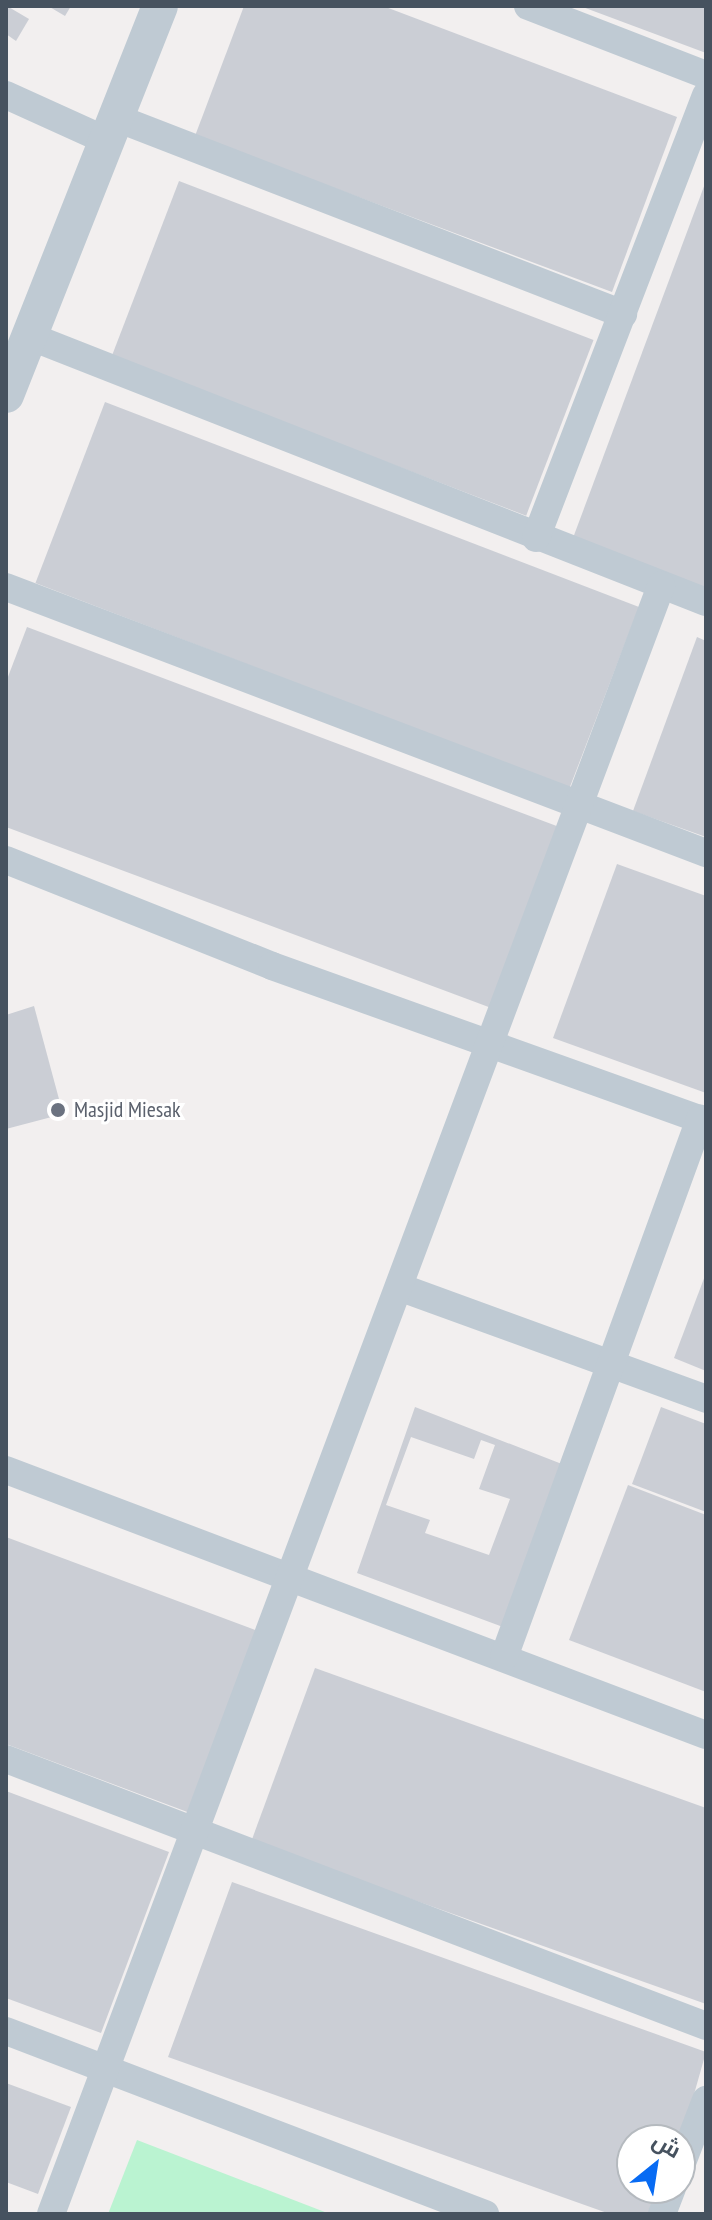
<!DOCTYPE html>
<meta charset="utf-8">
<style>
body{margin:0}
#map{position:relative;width:712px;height:2220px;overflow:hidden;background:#f2efef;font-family:"PT Sans Narrow",Cairo,sans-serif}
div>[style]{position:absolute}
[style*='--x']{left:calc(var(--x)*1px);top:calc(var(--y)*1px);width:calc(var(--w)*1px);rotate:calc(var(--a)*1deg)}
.green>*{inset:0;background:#baf3d1}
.building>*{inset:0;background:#cbced5;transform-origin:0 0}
.minor>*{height:28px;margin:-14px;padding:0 14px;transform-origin:14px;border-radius:14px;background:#bfcad3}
.tertiary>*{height:36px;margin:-18px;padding:0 18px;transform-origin:18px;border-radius:18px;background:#bfcad3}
.dots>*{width:22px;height:22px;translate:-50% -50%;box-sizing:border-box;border:4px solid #fff;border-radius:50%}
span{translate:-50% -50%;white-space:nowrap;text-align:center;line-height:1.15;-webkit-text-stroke:6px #fff;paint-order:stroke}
.worship-label{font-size:22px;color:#5b616d}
.left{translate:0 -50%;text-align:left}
.frame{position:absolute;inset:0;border:8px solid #46525f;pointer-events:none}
.north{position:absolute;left:616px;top:2124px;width:80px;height:80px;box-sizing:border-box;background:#fff;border:2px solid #b5babf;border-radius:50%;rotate:30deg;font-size:22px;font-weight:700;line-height:32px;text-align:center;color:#46525f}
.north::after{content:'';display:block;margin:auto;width:28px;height:36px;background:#086bf3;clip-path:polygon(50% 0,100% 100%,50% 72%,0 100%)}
</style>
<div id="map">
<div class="green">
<i style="clip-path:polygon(137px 2140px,330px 2214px,108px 2214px)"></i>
</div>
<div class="building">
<i style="clip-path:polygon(7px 6px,29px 19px,16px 41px,6px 34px)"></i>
<i style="clip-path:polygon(48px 6px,71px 6px,65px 16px)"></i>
<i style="clip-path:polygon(244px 6px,383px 6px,677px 117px,612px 292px,195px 136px)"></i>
<i style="clip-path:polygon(580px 6px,706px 6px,706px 53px)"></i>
<i style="left:179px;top:181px;width:444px;height:188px;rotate:21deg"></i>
<i style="clip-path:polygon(706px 181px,706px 597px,570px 546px)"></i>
<i style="left:105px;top:402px;width:572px;height:194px;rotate:21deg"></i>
<i style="clip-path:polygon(27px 627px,562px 828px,494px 1009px,6px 827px,6px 682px)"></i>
<i style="clip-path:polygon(697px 637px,706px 641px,706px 837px,633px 811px)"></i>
<i style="clip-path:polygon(617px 864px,706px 896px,706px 1093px,553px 1038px)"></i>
<i style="clip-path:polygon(34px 1006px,63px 1114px,6px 1129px,6px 1015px)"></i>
<i style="clip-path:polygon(706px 1273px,706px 1371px,674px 1358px)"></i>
<i style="clip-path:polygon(evenodd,415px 1407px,567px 1466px,503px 1627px,357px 1573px,415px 1407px,411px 1437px,474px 1459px,481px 1440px,495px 1445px,479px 1489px,510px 1499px,489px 1555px,425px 1533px,430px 1520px,386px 1505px,411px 1437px)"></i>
<i style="clip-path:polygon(661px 1407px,706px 1424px,706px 1512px,632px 1484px)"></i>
<i style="clip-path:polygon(628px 1485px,706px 1515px,706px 1692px,569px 1640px)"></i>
<i style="clip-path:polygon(6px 1537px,258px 1631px,190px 1813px,6px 1744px)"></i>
<i style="clip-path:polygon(315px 1668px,706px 1808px,706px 2004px,251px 1842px)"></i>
<i style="clip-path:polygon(6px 1791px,169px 1852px,101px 2033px,6px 1998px)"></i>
<i style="clip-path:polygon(232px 1882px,706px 2052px,681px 2140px,632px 2140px,632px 2188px,663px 2188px,654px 2214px,610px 2214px,168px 2057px)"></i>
<i style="clip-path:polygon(6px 2083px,71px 2107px,38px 2194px,6px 2182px)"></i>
</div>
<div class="minor">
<i style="--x:528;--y:6;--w:191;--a:21.2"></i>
<i style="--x:6;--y:95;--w:109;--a:24.4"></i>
<i style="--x:114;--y:117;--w:546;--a:21.16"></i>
<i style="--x:29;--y:336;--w:727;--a:21.45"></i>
<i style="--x:536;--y:538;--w:474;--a:-69"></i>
<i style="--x:6;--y:587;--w:749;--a:20.81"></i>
<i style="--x:6;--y:860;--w:286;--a:21.7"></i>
<i style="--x:272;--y:966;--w:461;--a:19.7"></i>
<i style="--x:399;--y:1287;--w:327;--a:20"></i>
<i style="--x:6;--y:1470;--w:748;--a:20.74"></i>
<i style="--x:504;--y:1657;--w:573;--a:-69.98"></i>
<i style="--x:6;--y:1759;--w:749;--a:20.88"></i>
<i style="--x:6;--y:2031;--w:513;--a:20.91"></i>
<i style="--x:680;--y:2168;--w:73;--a:-69.1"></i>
<i style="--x:51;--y:2214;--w:1739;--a:-69.46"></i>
<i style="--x:662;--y:2214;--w:28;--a:-69"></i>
</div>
<div class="tertiary">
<i style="--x:6;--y:395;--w:418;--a:-68.4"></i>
</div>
<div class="dots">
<i style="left:58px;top:1110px;background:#6b7280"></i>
</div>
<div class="worship-label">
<span class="left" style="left:74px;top:1110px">Masjid Miesak</span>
</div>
<div class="frame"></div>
<div class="north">ش</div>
</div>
